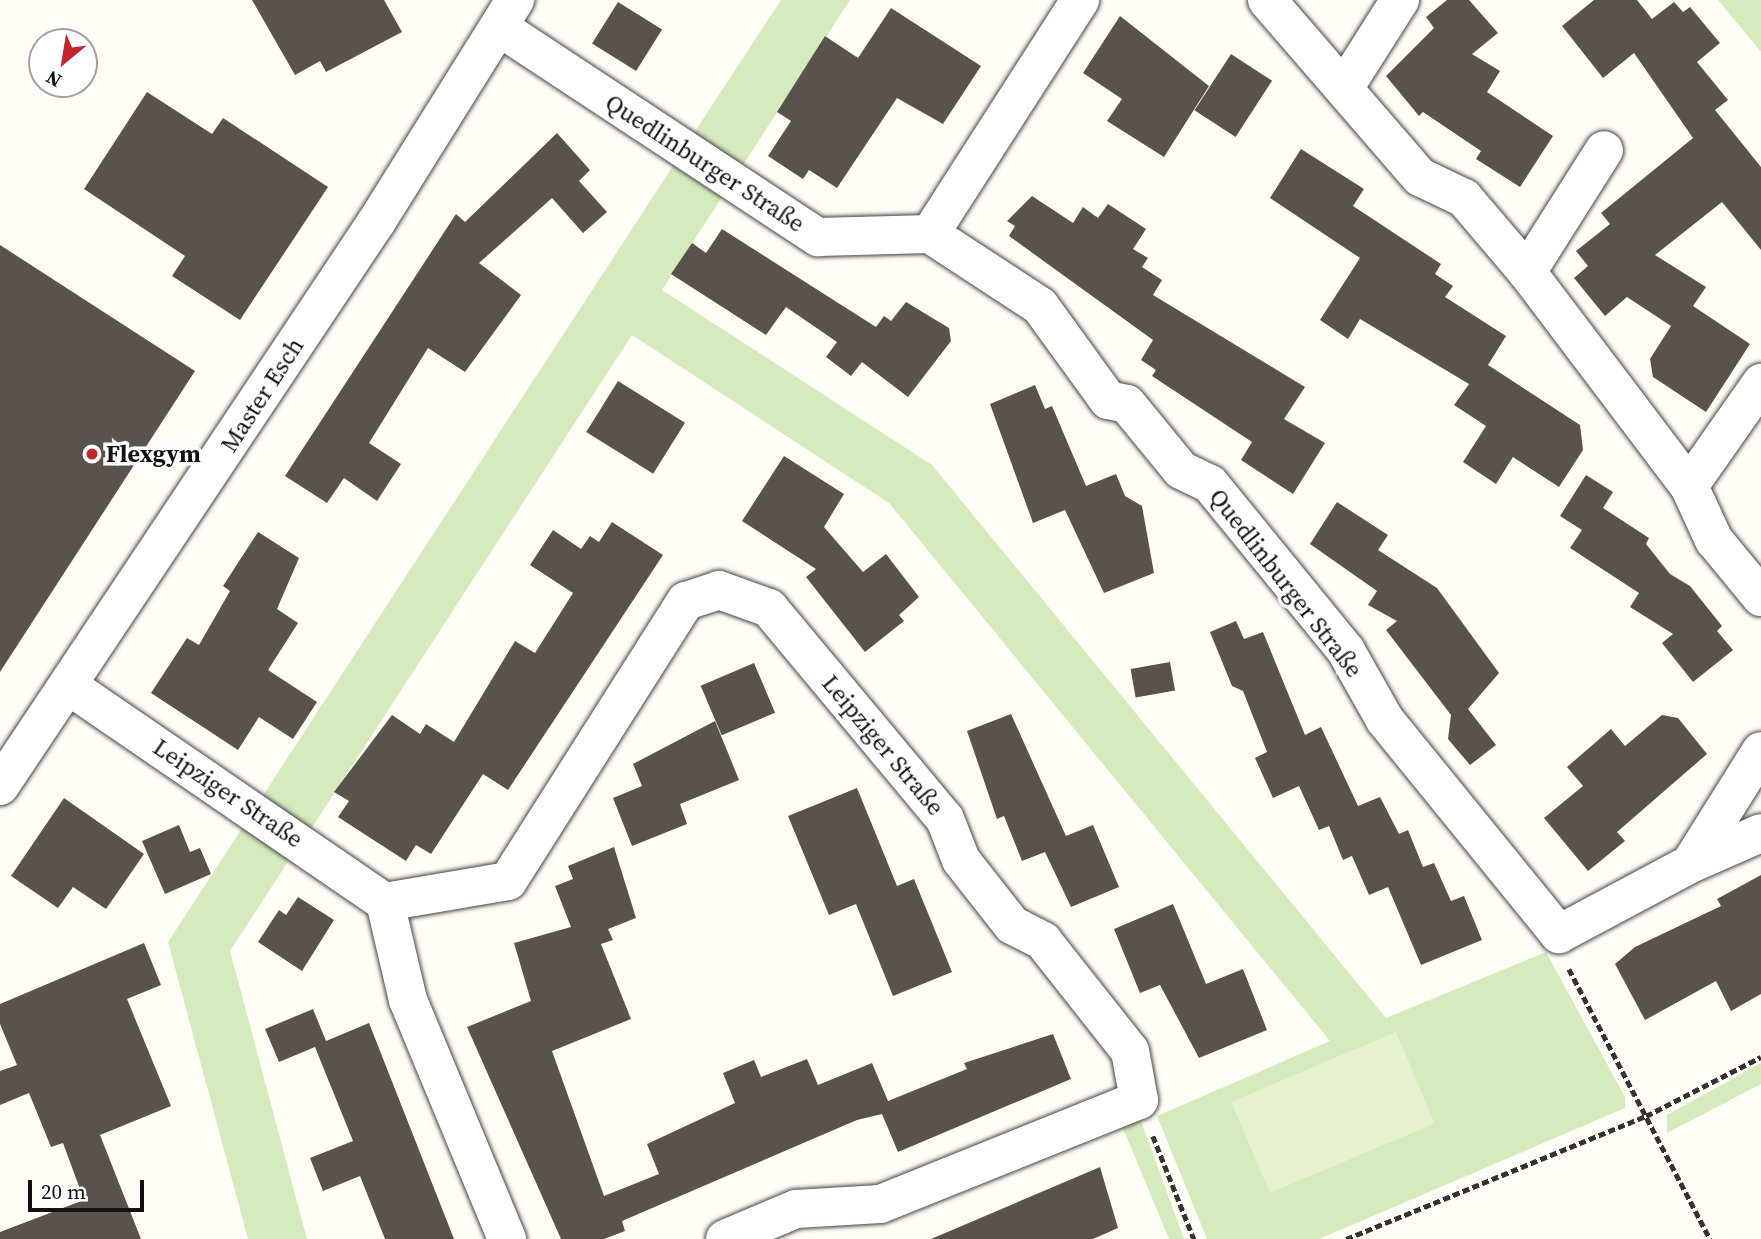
<!DOCTYPE html>
<meta charset="utf-8">
<style>
body{margin:0}
#map{position:relative;width:1761px;height:1239px;overflow:hidden;background:#fffdf5;font-family:"Source Serif 4",serif}
div>[style]{position:absolute}
[style*='--x']{left:calc(var(--x)*1px);top:calc(var(--y)*1px);width:calc(var(--w)*1px);rotate:calc(var(--a)*1deg)}
.green>*{inset:0;background:#d5ebbd}
.pitch>*{inset:0;background:#e6f2cf;transform-origin:0 0}
.building>*{inset:0;background:#5a524d;transform-origin:0 0}
.path>*{height:4.5px;margin-top:-2.25px;transform-origin:0;background:repeating-linear-gradient(90deg,#333 0 7px,transparent 0 10.5px)}
.roads{filter:drop-shadow(0 0 2px #444) drop-shadow(0 0 2px #444)}
.minor>*{height:38px;margin:-19px;padding:0 19px;transform-origin:19px;border-radius:19px;background:#fff}
.dots>*{width:19px;height:19px;translate:-50% -50%;box-sizing:border-box;border:4px solid #fff;border-radius:50%}
span{translate:-50% -50%;white-space:nowrap;text-align:center;line-height:1.15;-webkit-text-stroke:7px #fff;paint-order:stroke}
.street-label{font-size:24px;color:#111}
.poi-label{font-size:24px;color:#111;font-weight:700}
.left{translate:0 -50%;text-align:left}
.north{position:absolute;left:28px;top:28px;width:70px;height:70px;box-sizing:border-box;background:#fff;border:2px solid #a0a0a0;border-radius:50%;rotate:210deg;font-size:19px;font-weight:700;line-height:28px;text-align:center;color:#111}
.north::after{content:'';display:block;margin:auto;width:24px;height:32px;background:#c4262e;clip-path:polygon(50% 0,100% 100%,50% 72%,0 100%)}
.scale{position:absolute;left:28px;top:1180px;width:116px;height:32px;box-sizing:border-box;border:4px solid #111;border-top:0;padding-left:9px;font-size:21px;line-height:24px;white-space:nowrap;color:#111;-webkit-text-stroke:5px #fff;paint-order:stroke}
</style>
<div id="map">
<div class="green">
<i style="clip-path:polygon(781px 0,850px 0,739px 171px,690px 139px)"></i>
<i style="clip-path:polygon(1718px 0,1761px 0,1761px 52px)"></i>
<i style="clip-path:polygon(673px 166px,722px 197px,662px 290px,932px 465px,1386px 1018px,1546px 952px,1625px 1097px,1625px 1108px,1319px 1239px,1207px 1239px,1157px 1116px,1330px 1041px,889px 503px,632px 335px,309px 832px,260px 800px)"></i>
<i style="clip-path:polygon(243px 827px,291px 857px,230px 951px,307px 1239px,248px 1239px,168px 942px)"></i>
<i style="clip-path:polygon(1761px 1063px,1761px 1084px,1667px 1133px,1667px 1115px)"></i>
<i style="clip-path:polygon(1140px 1118px,1184px 1239px,1169px 1239px,1122px 1126px)"></i>
</div>
<div class="pitch">
<i style="left:1396px;top:1032px;width:99px;height:179px;rotate:67deg"></i>
</div>
<div class="building">
<i style="clip-path:polygon(252px 0,384px 0,402px 32px,326px 72px,320px 61px,295px 75px)"></i>
<i style="clip-path:polygon(1447px 0,1469px 0,1498px 33px,1472px 54px,1500px 71px,1487px 92px,1553px 136px,1520px 187px,1476px 159px,1481px 151px,1423px 112px,1419px 116px,1386px 76px,1434px 28px,1426px 17px)"></i>
<i style="clip-path:polygon(1594px 0,1637px 0,1652px 19px,1674px 2px,1683px 12px,1690px 7px,1720px 43px,1697px 62px,1728px 100px,1715px 110px,1761px 167px,1761px 250px,1722px 202px,1655px 255px,1706px 287px,1693px 306px,1750px 344px,1706px 412px,1653px 377px,1650px 359px,1671px 326px,1627px 297px,1605px 316px,1574px 278px,1588px 266px,1576px 251px,1610px 224px,1601px 213px,1693px 138px,1634px 53px,1603px 78px,1562px 26px)"></i>
<i style="left:618px;top:2px;width:52px;height:49px;rotate:32deg"></i>
<i style="clip-path:polygon(891px 8px,981px 66px,943px 124px,897px 98px,837px 188px,809px 170px,803px 179px,768px 156px,791px 121px,777px 112px,825px 36px,858px 58px)"></i>
<i style="clip-path:polygon(1120px 16px,1209px 86px,1164px 157px,1107px 121px,1122px 99px,1083px 73px)"></i>
<i style="left:1231px;top:54px;width:49px;height:67px;rotate:33deg"></i>
<i style="clip-path:polygon(147px 92px,212px 134px,223px 118px,328px 187px,240px 320px,172px 276px,185px 256px,84px 189px)"></i>
<i style="clip-path:polygon(557px 133px,590px 170px,579px 181px,607px 212px,583px 233px,552px 198px,479px 263px,521px 295px,465px 372px,428px 348px,369px 443px,401px 464px,377px 501px,344px 478px,327px 503px,285px 476px,456px 214px,465px 222px)"></i>
<i style="clip-path:polygon(1301px 149px,1364px 189px,1353px 206px,1441px 264px,1435px 274px,1453px 286px,1445px 297px,1506px 336px,1488px 365px,1580px 425px,1583px 450px,1559px 487px,1513px 457px,1496px 484px,1463px 462px,1486px 426px,1454px 405px,1469px 384px,1360px 319px,1348px 339px,1320px 320px,1360px 258px,1270px 198px)"></i>
<i style="clip-path:polygon(1032px 196px,1073px 223px,1083px 207px,1098px 218px,1108px 204px,1146px 229px,1133px 249px,1148px 258px,1142px 267px,1162px 280px,1153px 295px,1305px 387px,1284px 419px,1325px 443px,1293px 494px,1241px 460px,1252px 442px,1152px 376px,1156px 370px,1141px 360px,1153px 340px,1009px 236px,1015px 226px,1007px 221px)"></i>
<i style="clip-path:polygon(722px 229px,876px 327px,884px 316px,891px 321px,906px 302px,949px 328px,951px 341px,908px 397px,862px 362px,851px 376px,826px 357px,837px 342px,786px 307px,766px 335px,671px 274px,692px 243px,706px 253px)"></i>
<i style="clip-path:polygon(0 245px,195px 371px,0 672px)"></i>
<i style="left:618px;top:381px;width:79px;height:60px;rotate:32deg"></i>
<i style="clip-path:polygon(1035px 385px,1045px 409px,1052px 406px,1086px 486px,1116px 474px,1125px 496px,1142px 506px,1154px 573px,1104px 593px,1065px 510px,1033px 523px,990px 404px)"></i>
<i style="clip-path:polygon(784px 456px,844px 494px,824px 527px,863px 572px,886px 554px,919px 597px,899px 615px,904px 621px,865px 652px,806px 577px,816px 569px,742px 521px)"></i>
<i style="clip-path:polygon(1586px 475px,1613px 492px,1603px 508px,1649px 538px,1646px 544px,1670px 574px,1690px 586px,1722px 626px,1717px 631px,1733px 650px,1693px 682px,1662px 643px,1673px 634px,1630px 607px,1639px 593px,1570px 548px,1582px 530px,1560px 516px)"></i>
<i style="clip-path:polygon(1337px 502px,1388px 535px,1378px 550px,1437px 588px,1499px 673px,1468px 709px,1496px 745px,1470px 765px,1448px 739px,1451px 715px,1386px 630px,1397px 621px,1368px 605px,1377px 591px,1310px 544px)"></i>
<i style="clip-path:polygon(612px 522px,663px 555px,508px 790px,483px 774px,431px 854px,416px 845px,406px 861px,338px 817px,349px 801px,334px 792px,392px 715px,420px 734px,426px 724px,454px 742px,515px 641px,535px 653px,573px 593px,530px 565px,553px 530px,581px 549px,590px 536px,599px 542px)"></i>
<i style="clip-path:polygon(258px 532px,299px 558px,277px 609px,298px 623px,268px 670px,317px 702px,293px 739px,259px 717px,238px 750px,151px 693px,187px 638px,199px 645px,230px 591px,223px 586px)"></i>
<i style="clip-path:polygon(1236px 621px,1244px 639px,1263px 632px,1305px 735px,1321px 727px,1358px 806px,1380px 797px,1399px 834px,1408px 830px,1423px 867px,1434px 863px,1451px 901px,1464px 896px,1482px 940px,1421px 965px,1388px 887px,1369px 895px,1352px 856px,1343px 860px,1329px 826px,1319px 830px,1299px 786px,1273px 798px,1255px 758px,1267px 752px,1243px 691px,1232px 686px,1210px 632px)"></i>
<i style="left:1170px;top:662px;width:29px;height:40px;rotate:80deg"></i>
<i style="left:754px;top:663px;width:54px;height:58px;rotate:67deg"></i>
<i style="clip-path:polygon(1011px 714px,1066px 836px,1093px 825px,1119px 887px,1071px 907px,1045px 852px,1022px 861px,1004px 816px,997px 819px,967px 731px)"></i>
<i style="clip-path:polygon(1662px 715px,1678px 718px,1707px 754px,1617px 832px,1625px 841px,1588px 871px,1544px 818px,1583px 786px,1567px 767px,1611px 729px,1625px 746px)"></i>
<i style="clip-path:polygon(715px 721px,739px 780px,680px 804px,687px 824px,632px 846px,613px 798px,642px 786px,633px 764px)"></i>
<i style="clip-path:polygon(857px 788px,897px 886px,914px 879px,952px 972px,893px 996px,856px 904px,829px 915px,788px 816px)"></i>
<i style="clip-path:polygon(64px 798px,144px 854px,106px 909px,73px 887px,58px 908px,11px 876px)"></i>
<i style="clip-path:polygon(179px 825px,190px 852px,200px 848px,211px 874px,165px 894px,142px 841px)"></i>
<i style="clip-path:polygon(614px 847px,636px 918px,608px 929px,613px 940px,601px 944px,631px 1019px,552px 1051px,604px 1196px,659px 1174px,647px 1144px,735px 1103px,723px 1073px,754px 1060px,761px 1077px,807px 1059px,818px 1085px,872px 1063px,888px 1101px,967px 1069px,964px 1063px,1053px 1034px,1071px 1079px,898px 1152px,882px 1114px,857px 1120px,622px 1221px,625px 1231px,604px 1239px,561px 1239px,467px 1027px,531px 1001px,514px 943px,571px 927px,555px 886px,573px 879px,568px 866px)"></i>
<i style="clip-path:polygon(1761px 875px,1761px 994px,1731px 1011px,1716px 981px,1645px 1020px,1615px 964px,1635px 947px,1721px 906px,1717px 899px)"></i>
<i style="clip-path:polygon(298px 897px,334px 920px,302px 971px,258px 942px,279px 910px,286px 915px)"></i>
<i style="clip-path:polygon(1173px 904px,1206px 984px,1243px 969px,1267px 1030px,1199px 1058px,1160px 985px,1140px 993px,1114px 929px)"></i>
<i style="clip-path:polygon(144px 943px,161px 985px,127px 999px,171px 1106px,100px 1135px,141px 1239px,0 1239px,0 1232px,84px 1200px,63px 1143px,51px 1147px,29px 1093px,0 1105px,0 1071px,17px 1065px,0 1024px,0 1004px)"></i>
<i style="clip-path:polygon(313px 1009px,326px 1041px,369px 1023px,454px 1239px,385px 1239px,360px 1176px,323px 1191px,310px 1158px,353px 1141px,315px 1047px,279px 1062px,265px 1029px)"></i>
<i style="clip-path:polygon(1100px 1167px,1118px 1228px,1093px 1239px,931px 1239px)"></i>
</div>
<div class="path">
<i style="--x:1569;--y:969;--w:305;--a:62.4"></i>
<i style="--x:1153;--y:1136;--w:111;--a:68.3"></i>
<i style="--x:1346;--y:1239;--w:324;--a:-22.3"></i>
<i style="--x:1646;--y:1116;--w:129;--a:-27.2"></i>
</div>
<div class="roads">
<div class="minor">
<i style="--x:1267;--y:0;--w:234;--a:49.2"></i>
<i style="--x:1420;--y:177;--w:49;--a:25.5"></i>
<i style="--x:1464;--y:198;--w:97;--a:49.6"></i>
<i style="--x:1527;--y:272;--w:268;--a:52.9"></i>
<i style="--x:1689;--y:486;--w:60;--a:65.2"></i>
<i style="--x:1714;--y:540;--w:74;--a:50.5"></i>
<i style="--x:499;--y:27;--w:382;--a:33.4"></i>
<i style="--x:818;--y:237;--w:112;--a:-1.5"></i>
<i style="--x:930;--y:234;--w:131;--a:33.2"></i>
<i style="--x:1040;--y:306;--w:116;--a:54.1"></i>
<i style="--x:1108;--y:400;--w:19;--a:12"></i>
<i style="--x:1127;--y:404;--w:85;--a:50.7"></i>
<i style="--x:1181;--y:470;--w:32;--a:26"></i>
<i style="--x:1210;--y:484;--w:215;--a:50.8"></i>
<i style="--x:1346;--y:651;--w:79;--a:60.5"></i>
<i style="--x:1385;--y:720;--w:276;--a:50.9"></i>
<i style="--x:1559;--y:934;--w:149;--a:-28.1"></i>
<i style="--x:1690;--y:864;--w:133;--a:-57.9"></i>
<i style="--x:1346;--y:85;--w:101;--a:-57.6"></i>
<i style="--x:930;--y:234;--w:278;--a:-57.3"></i>
<i style="--x:1527;--y:272;--w:144;--a:-57.7"></i>
<i style="--x:1689;--y:486;--w:126;--a:-55"></i>
<i style="--x:69;--y:686;--w:383;--a:34.4"></i>
<i style="--x:385;--y:902;--w:101;--a:76.8"></i>
<i style="--x:408;--y:1000;--w:259;--a:67.5"></i>
<i style="--x:0;--y:786;--w:679;--a:-56.29"></i>
<i style="--x:377;--y:221;--w:261;--a:-58"></i>
<i style="--x:1690;--y:864;--w:77;--a:-23.6"></i>
<i style="--x:385;--y:902;--w:125;--a:-9.7"></i>
<i style="--x:508;--y:881;--w:332;--a:-57.6"></i>
<i style="--x:686;--y:601;--w:35;--a:-18"></i>
<i style="--x:719;--y:590;--w:53;--a:19.8"></i>
<i style="--x:769;--y:608;--w:275;--a:50.2"></i>
<i style="--x:945;--y:819;--w:44;--a:68.7"></i>
<i style="--x:961;--y:860;--w:83;--a:51.9"></i>
<i style="--x:1012;--y:925;--w:35;--a:27"></i>
<i style="--x:1043;--y:941;--w:140;--a:51.7"></i>
<i style="--x:1130;--y:1051;--w:50;--a:79.6"></i>
<i style="--x:1139;--y:1100;--w:279;--a:158.1"></i>
<i style="--x:880;--y:1204;--w:84;--a:176.6"></i>
<i style="--x:796;--y:1209;--w:77;--a:157.1"></i>
</div>
</div>
<div class="dots">
<i style="left:92px;top:454px;background:#c4262e"></i>
</div>
<div class="street-label">
<span style="left:705px;top:163px;rotate:33deg">Quedlinburger Straße</span>
<span style="left:262px;top:395px;rotate:-57deg">Master Esch</span>
<span style="left:1286px;top:583px;rotate:52deg">Quedlinburger Straße</span>
<span style="left:883px;top:745px;rotate:50deg">Leipziger Straße</span>
<span style="left:228px;top:793px;rotate:34deg">Leipziger Straße</span>
</div>
<div class="poi-label">
<span class="left" style="left:106px;top:454px">Flexgym</span>
</div>
<div class="north">N</div>
<div class="scale">20 m</div>
</div>
